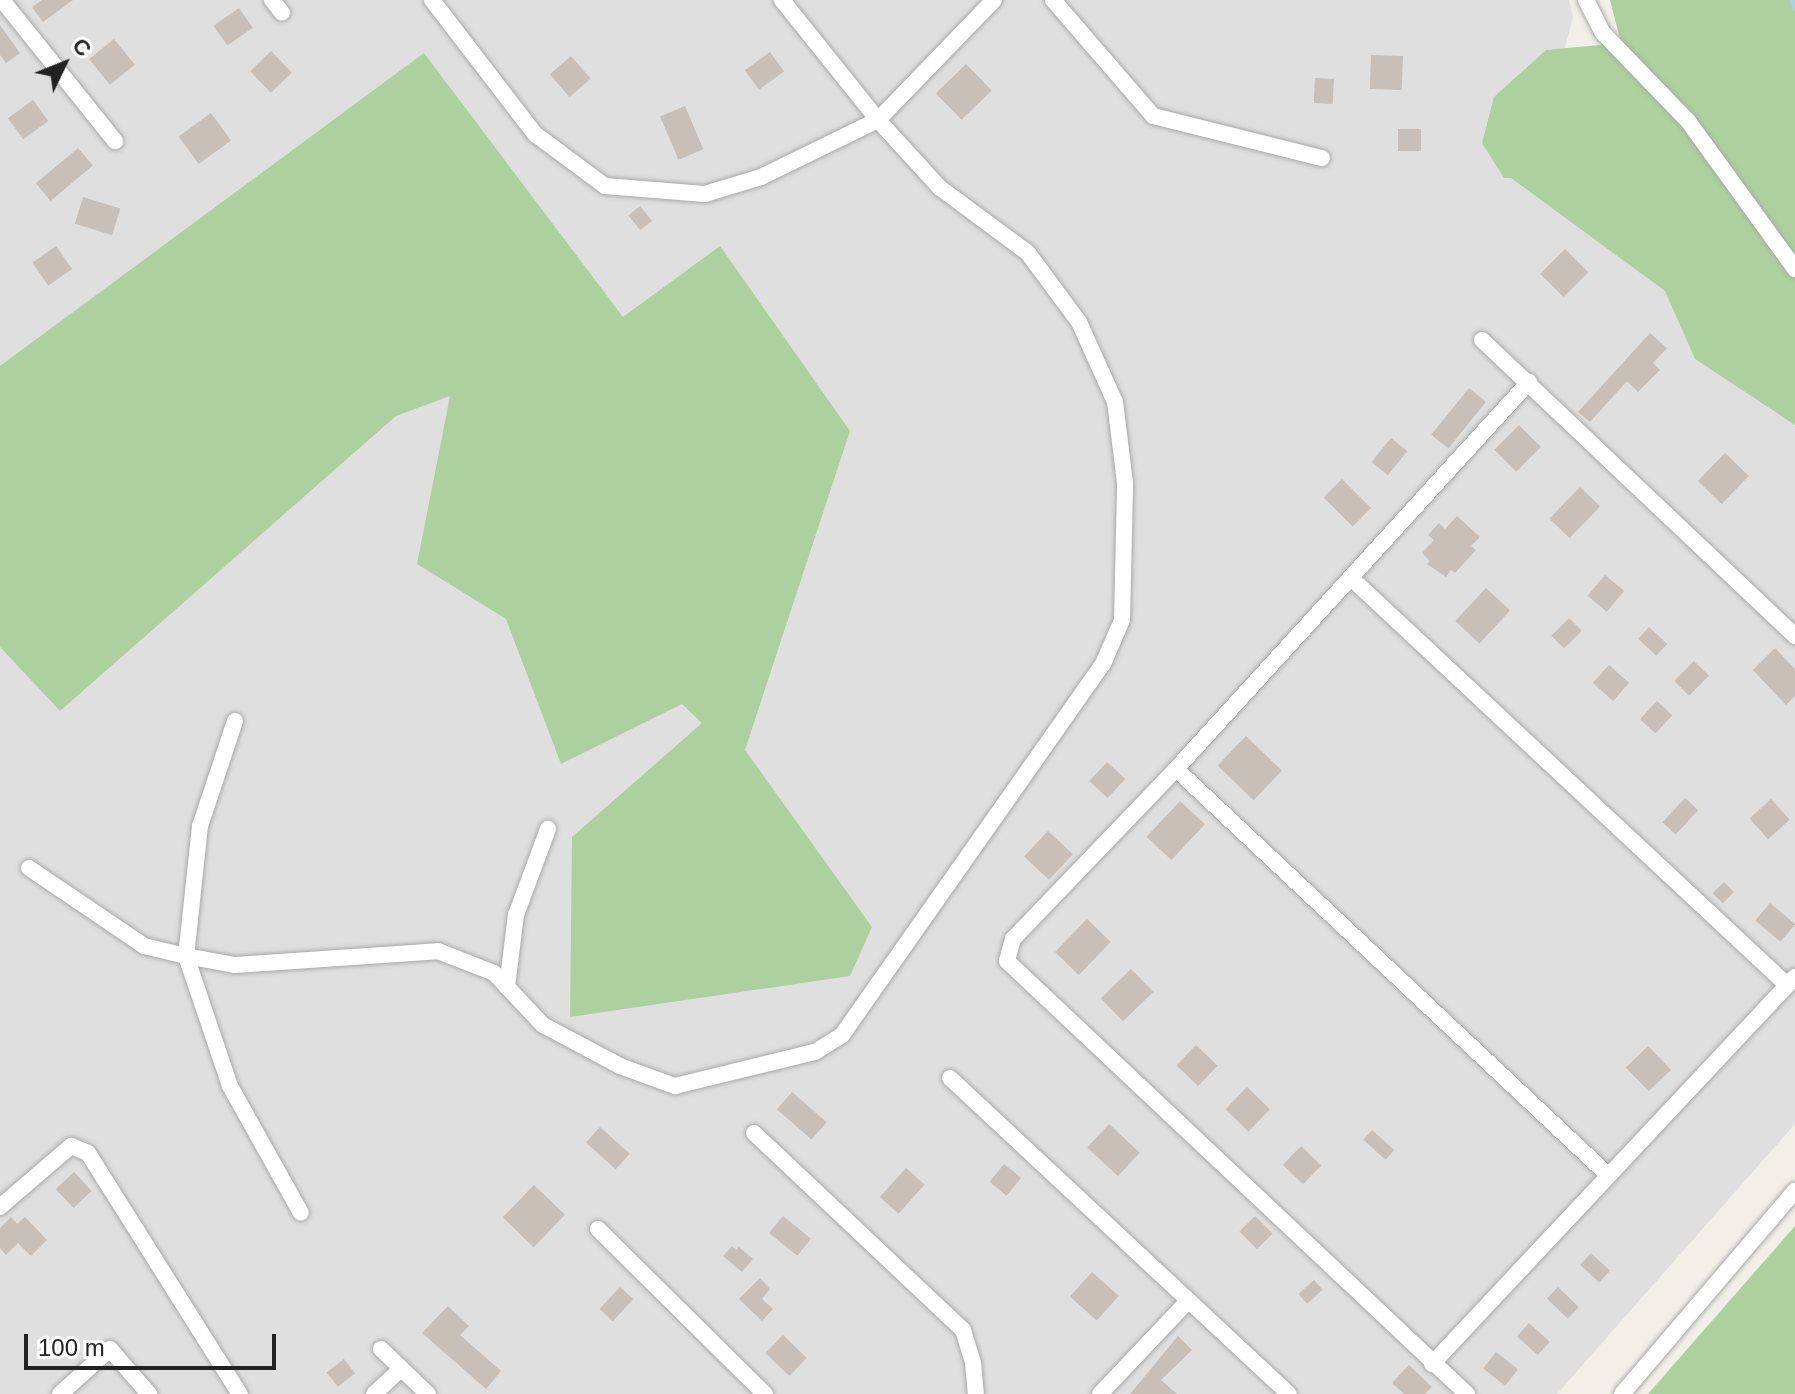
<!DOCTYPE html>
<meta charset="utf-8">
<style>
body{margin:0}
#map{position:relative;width:1795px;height:1394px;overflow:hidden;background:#f2efe9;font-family:Helvetica,sans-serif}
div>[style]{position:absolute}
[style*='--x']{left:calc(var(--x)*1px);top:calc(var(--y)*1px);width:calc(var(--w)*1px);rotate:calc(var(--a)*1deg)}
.residential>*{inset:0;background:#e0dfdf}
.forest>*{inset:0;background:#add19e}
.stream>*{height:5px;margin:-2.5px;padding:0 2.5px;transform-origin:2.5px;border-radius:2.5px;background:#aad3df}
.building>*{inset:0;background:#c7bfb8;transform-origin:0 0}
.roads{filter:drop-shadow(0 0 2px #a9a9a9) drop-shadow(0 0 2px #a9a9a9)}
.minor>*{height:16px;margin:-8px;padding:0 8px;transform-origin:8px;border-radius:8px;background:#fff}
span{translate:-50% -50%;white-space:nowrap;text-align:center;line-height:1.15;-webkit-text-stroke:6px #fff;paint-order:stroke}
.north{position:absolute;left:24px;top:24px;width:80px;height:80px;-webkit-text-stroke:6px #fff;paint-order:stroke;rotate:47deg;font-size:22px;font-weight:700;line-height:32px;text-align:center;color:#222}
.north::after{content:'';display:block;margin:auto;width:28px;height:36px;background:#222;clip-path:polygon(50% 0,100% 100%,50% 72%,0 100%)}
.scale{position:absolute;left:24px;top:1334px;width:252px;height:36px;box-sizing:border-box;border:4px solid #222;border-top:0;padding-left:10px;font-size:24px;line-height:28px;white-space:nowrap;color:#222;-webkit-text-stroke:6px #fff;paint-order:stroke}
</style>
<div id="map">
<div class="residential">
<i style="clip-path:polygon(0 0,1569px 0,1573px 17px,1540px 145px,1795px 267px,1795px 1124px,1557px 1394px,0 1394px)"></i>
</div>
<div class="forest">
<i style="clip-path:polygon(1610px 0,1795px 0,1795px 425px,1695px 359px,1665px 291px,1511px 178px,1504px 178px,1482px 143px,1494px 97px,1546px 50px,1621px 43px)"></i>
<i style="clip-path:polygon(424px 53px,623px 317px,720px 246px,850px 431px,745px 750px,872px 927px,850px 976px,570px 1017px,572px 837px,702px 723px,682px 704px,561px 764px,506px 619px,417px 564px,450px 396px,396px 416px,60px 711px,0 647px,0 366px)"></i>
<i style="clip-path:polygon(1795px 1226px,1795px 1394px,1648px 1394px)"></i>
</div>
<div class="stream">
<i style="--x:1792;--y:0;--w:9;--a:72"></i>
</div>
<div class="building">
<i style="clip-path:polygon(42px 0,73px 0,43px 22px,32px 7px)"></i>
<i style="left:239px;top:8px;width:24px;height:31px;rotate:55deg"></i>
<i style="clip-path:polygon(0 25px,20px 53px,6px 63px,0 55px)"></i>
<i style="left:114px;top:39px;width:33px;height:32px;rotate:51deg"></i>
<i style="left:271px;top:51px;width:30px;height:29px;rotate:46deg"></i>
<i style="left:770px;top:52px;width:24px;height:31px;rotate:54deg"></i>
<i style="left:1371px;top:55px;width:32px;height:34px;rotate:2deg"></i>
<i style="left:571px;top:56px;width:30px;height:28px;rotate:49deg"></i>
<i style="left:966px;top:64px;width:37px;height:42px;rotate:46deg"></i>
<i style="left:1315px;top:78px;width:19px;height:25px;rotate:3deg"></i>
<i style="left:33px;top:100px;width:26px;height:31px;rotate:54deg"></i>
<i style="left:685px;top:106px;width:47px;height:27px;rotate:67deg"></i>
<i style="left:211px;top:113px;width:34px;height:40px;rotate:54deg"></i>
<i style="left:1421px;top:129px;width:22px;height:23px;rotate:90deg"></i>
<i style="left:78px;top:148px;width:23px;height:55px;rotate:50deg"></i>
<i style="left:83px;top:197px;width:39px;height:28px;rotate:17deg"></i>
<i style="left:640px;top:206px;width:19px;height:15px;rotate:51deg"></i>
<i style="left:56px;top:246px;width:28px;height:29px;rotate:55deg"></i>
<i style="left:1565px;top:249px;width:33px;height:35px;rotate:45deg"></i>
<i style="clip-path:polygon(1650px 333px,1667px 348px,1653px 363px,1660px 370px,1638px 392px,1627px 381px,1590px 422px,1578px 412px)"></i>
<i style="left:1469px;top:388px;width:22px;height:60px;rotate:39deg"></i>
<i style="left:1519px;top:425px;width:31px;height:35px;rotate:45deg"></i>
<i style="left:1391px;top:438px;width:21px;height:31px;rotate:39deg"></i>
<i style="left:1725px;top:453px;width:33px;height:39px;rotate:44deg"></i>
<i style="left:1342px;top:479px;width:41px;height:26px;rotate:45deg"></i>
<i style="left:1580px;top:487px;width:28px;height:44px;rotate:44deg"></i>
<i style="clip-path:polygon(1457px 516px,1480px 537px,1471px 546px,1476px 550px,1455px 573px,1451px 570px,1446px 577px,1427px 564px,1430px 561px,1422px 553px,1434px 540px,1428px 535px,1439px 523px,1445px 529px)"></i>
<i style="left:1605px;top:575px;width:25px;height:27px;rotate:40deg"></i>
<i style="left:1486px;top:588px;width:33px;height:45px;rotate:43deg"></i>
<i style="left:1569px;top:618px;width:18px;height:25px;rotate:45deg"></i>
<i style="left:1649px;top:627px;width:25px;height:16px;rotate:43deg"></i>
<i style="clip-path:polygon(1775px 648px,1795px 669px,1795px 696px,1786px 705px,1753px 670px)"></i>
<i style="left:1694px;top:661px;width:21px;height:28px;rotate:45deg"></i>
<i style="left:1609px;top:665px;width:27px;height:24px;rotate:42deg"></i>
<i style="left:1657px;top:701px;width:21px;height:25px;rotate:43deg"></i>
<i style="left:1246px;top:736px;width:50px;height:41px;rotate:44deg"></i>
<i style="left:1107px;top:762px;width:25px;height:26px;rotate:43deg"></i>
<i style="left:1685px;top:798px;width:18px;height:33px;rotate:43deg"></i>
<i style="left:1771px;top:799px;width:28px;height:29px;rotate:48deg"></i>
<i style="left:1180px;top:801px;width:34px;height:49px;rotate:43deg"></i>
<i style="left:1048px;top:831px;width:34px;height:35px;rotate:43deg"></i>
<i style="left:1724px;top:882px;width:14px;height:16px;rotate:45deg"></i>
<i style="left:1770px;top:903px;width:33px;height:23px;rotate:40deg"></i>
<i style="left:1087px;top:919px;width:33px;height:46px;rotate:44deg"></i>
<i style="left:1131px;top:969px;width:32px;height:42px;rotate:46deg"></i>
<i style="left:1196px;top:1045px;width:30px;height:28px;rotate:44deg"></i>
<i style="left:1648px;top:1046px;width:33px;height:31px;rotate:46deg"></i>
<i style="left:1247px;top:1087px;width:32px;height:31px;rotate:44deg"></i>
<i style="left:792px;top:1092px;width:46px;height:23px;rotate:41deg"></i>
<i style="left:1109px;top:1124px;width:42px;height:32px;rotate:43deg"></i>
<i style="left:600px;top:1127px;width:40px;height:21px;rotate:42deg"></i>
<i style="left:1372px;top:1130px;width:30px;height:13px;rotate:42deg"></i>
<i style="left:1301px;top:1146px;width:28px;height:26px;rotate:44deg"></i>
<i style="left:1004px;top:1164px;width:22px;height:23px;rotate:39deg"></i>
<i style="left:906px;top:1168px;width:25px;height:39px;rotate:42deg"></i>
<i style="left:74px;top:1172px;width:26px;height:25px;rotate:47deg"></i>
<i style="left:534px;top:1185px;width:43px;height:45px;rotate:44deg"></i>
<i style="left:783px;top:1216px;width:36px;height:22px;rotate:39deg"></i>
<i style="left:1255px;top:1216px;width:25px;height:22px;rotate:45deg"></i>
<i style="clip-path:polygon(11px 1217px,17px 1224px,25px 1217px,47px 1240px,31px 1256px,18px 1243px,6px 1255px,0 1248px,0 1228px)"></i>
<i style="clip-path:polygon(732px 1246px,736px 1250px,739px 1247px,753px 1259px,742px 1272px,723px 1256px)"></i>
<i style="left:1591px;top:1253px;width:26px;height:16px;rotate:43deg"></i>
<i style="left:1092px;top:1272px;width:36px;height:33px;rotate:42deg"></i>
<i style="clip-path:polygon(760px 1278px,770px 1289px,762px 1299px,773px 1309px,762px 1321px,739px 1299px)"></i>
<i style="left:1314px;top:1280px;width:13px;height:21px;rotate:48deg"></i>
<i style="left:620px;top:1287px;width:18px;height:30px;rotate:43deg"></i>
<i style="left:1558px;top:1287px;width:29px;height:16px;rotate:44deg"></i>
<i style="clip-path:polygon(448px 1306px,469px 1326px,460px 1335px,501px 1371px,486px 1389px,422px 1333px)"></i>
<i style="left:1529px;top:1323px;width:28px;height:18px;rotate:42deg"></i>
<i style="left:783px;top:1335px;width:33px;height:25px;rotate:44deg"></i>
<i style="clip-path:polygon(1178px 1336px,1192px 1350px,1161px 1380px,1177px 1394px,1130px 1394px)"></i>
<i style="left:1496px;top:1352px;width:28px;height:21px;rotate:38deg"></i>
<i style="left:344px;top:1359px;width:18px;height:22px;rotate:52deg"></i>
<i style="clip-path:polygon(1409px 1365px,1432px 1387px,1425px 1394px,1404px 1394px,1392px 1383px)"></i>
</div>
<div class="roads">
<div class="minor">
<i style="--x:2;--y:0;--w:181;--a:51.3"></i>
<i style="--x:272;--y:0;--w:16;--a:52"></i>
<i style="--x:432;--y:0;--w:169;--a:52.5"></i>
<i style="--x:535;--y:134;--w:87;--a:36.6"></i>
<i style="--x:605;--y:186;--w:100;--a:4.6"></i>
<i style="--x:705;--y:194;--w:59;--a:-16.9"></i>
<i style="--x:761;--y:177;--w:130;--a:-26"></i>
<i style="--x:878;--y:120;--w:167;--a:-46"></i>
<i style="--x:1053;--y:0;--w:153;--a:49.2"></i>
<i style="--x:1153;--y:116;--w:174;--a:14"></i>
<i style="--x:1586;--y:0;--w:36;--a:63"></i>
<i style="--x:1602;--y:32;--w:124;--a:46"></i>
<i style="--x:1688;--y:121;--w:183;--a:54.1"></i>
<i style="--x:1482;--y:340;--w:431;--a:43.4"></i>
<i style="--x:1351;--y:578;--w:596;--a:43.03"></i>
<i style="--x:235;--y:721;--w:111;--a:108.4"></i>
<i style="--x:200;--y:826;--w:131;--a:96.1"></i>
<i style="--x:186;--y:956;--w:137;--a:71.3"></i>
<i style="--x:230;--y:1086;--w:145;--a:60.8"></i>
<i style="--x:1176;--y:769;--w:591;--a:43.22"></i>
<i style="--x:29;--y:868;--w:139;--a:34.1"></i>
<i style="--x:144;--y:946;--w:43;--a:13.4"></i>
<i style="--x:186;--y:956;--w:50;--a:10.4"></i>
<i style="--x:235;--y:965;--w:203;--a:-3.9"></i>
<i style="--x:438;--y:951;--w:60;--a:21.4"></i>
<i style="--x:494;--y:973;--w:71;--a:46.7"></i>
<i style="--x:543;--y:1025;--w:87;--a:28"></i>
<i style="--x:620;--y:1066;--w:59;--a:20"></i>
<i style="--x:675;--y:1086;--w:144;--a:-13.7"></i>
<i style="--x:815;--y:1052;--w:32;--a:-32"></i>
<i style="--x:842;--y:1035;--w:454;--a:-54.9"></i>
<i style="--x:1103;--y:664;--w:48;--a:-66.6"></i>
<i style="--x:1122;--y:620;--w:137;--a:-88.7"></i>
<i style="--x:1125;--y:483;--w:82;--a:-97"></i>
<i style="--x:1115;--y:402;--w:88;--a:-114.2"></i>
<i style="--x:1079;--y:322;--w:86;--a:-126.5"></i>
<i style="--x:1028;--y:253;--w:109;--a:-143.5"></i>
<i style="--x:940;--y:188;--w:92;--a:-132.4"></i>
<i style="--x:878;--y:120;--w:154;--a:-128.7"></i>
<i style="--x:507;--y:987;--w:73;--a:-82.9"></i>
<i style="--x:516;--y:915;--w:92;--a:-69.6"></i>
<i style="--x:950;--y:1078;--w:463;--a:43"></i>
<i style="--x:754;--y:1133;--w:287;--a:43.3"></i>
<i style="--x:963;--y:1330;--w:34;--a:73"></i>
<i style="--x:973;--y:1362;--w:32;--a:85"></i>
<i style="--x:0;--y:1207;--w:94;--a:-40.7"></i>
<i style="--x:71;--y:1146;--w:18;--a:22"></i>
<i style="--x:88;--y:1153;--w:285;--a:57.8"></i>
<i style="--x:598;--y:1229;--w:235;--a:44.7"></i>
<i style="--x:381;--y:1349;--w:65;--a:43.8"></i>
<i style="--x:1432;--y:1364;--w:531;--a:-46.83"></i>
<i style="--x:60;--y:1394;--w:67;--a:-42"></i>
<i style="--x:110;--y:1349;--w:60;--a:49.1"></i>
<i style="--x:374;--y:1394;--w:37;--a:-43"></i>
<i style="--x:1100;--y:1394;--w:128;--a:-46.6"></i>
<i style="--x:1467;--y:1394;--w:632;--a:-136.73"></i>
<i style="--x:1007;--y:961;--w:23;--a:-75"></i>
<i style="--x:1013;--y:939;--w:236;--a:-46.2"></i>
<i style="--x:1176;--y:769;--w:524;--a:-47.63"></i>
<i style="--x:1622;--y:1394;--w:267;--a:-49.6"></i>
</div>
</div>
<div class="north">С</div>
<div class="scale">100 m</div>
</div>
